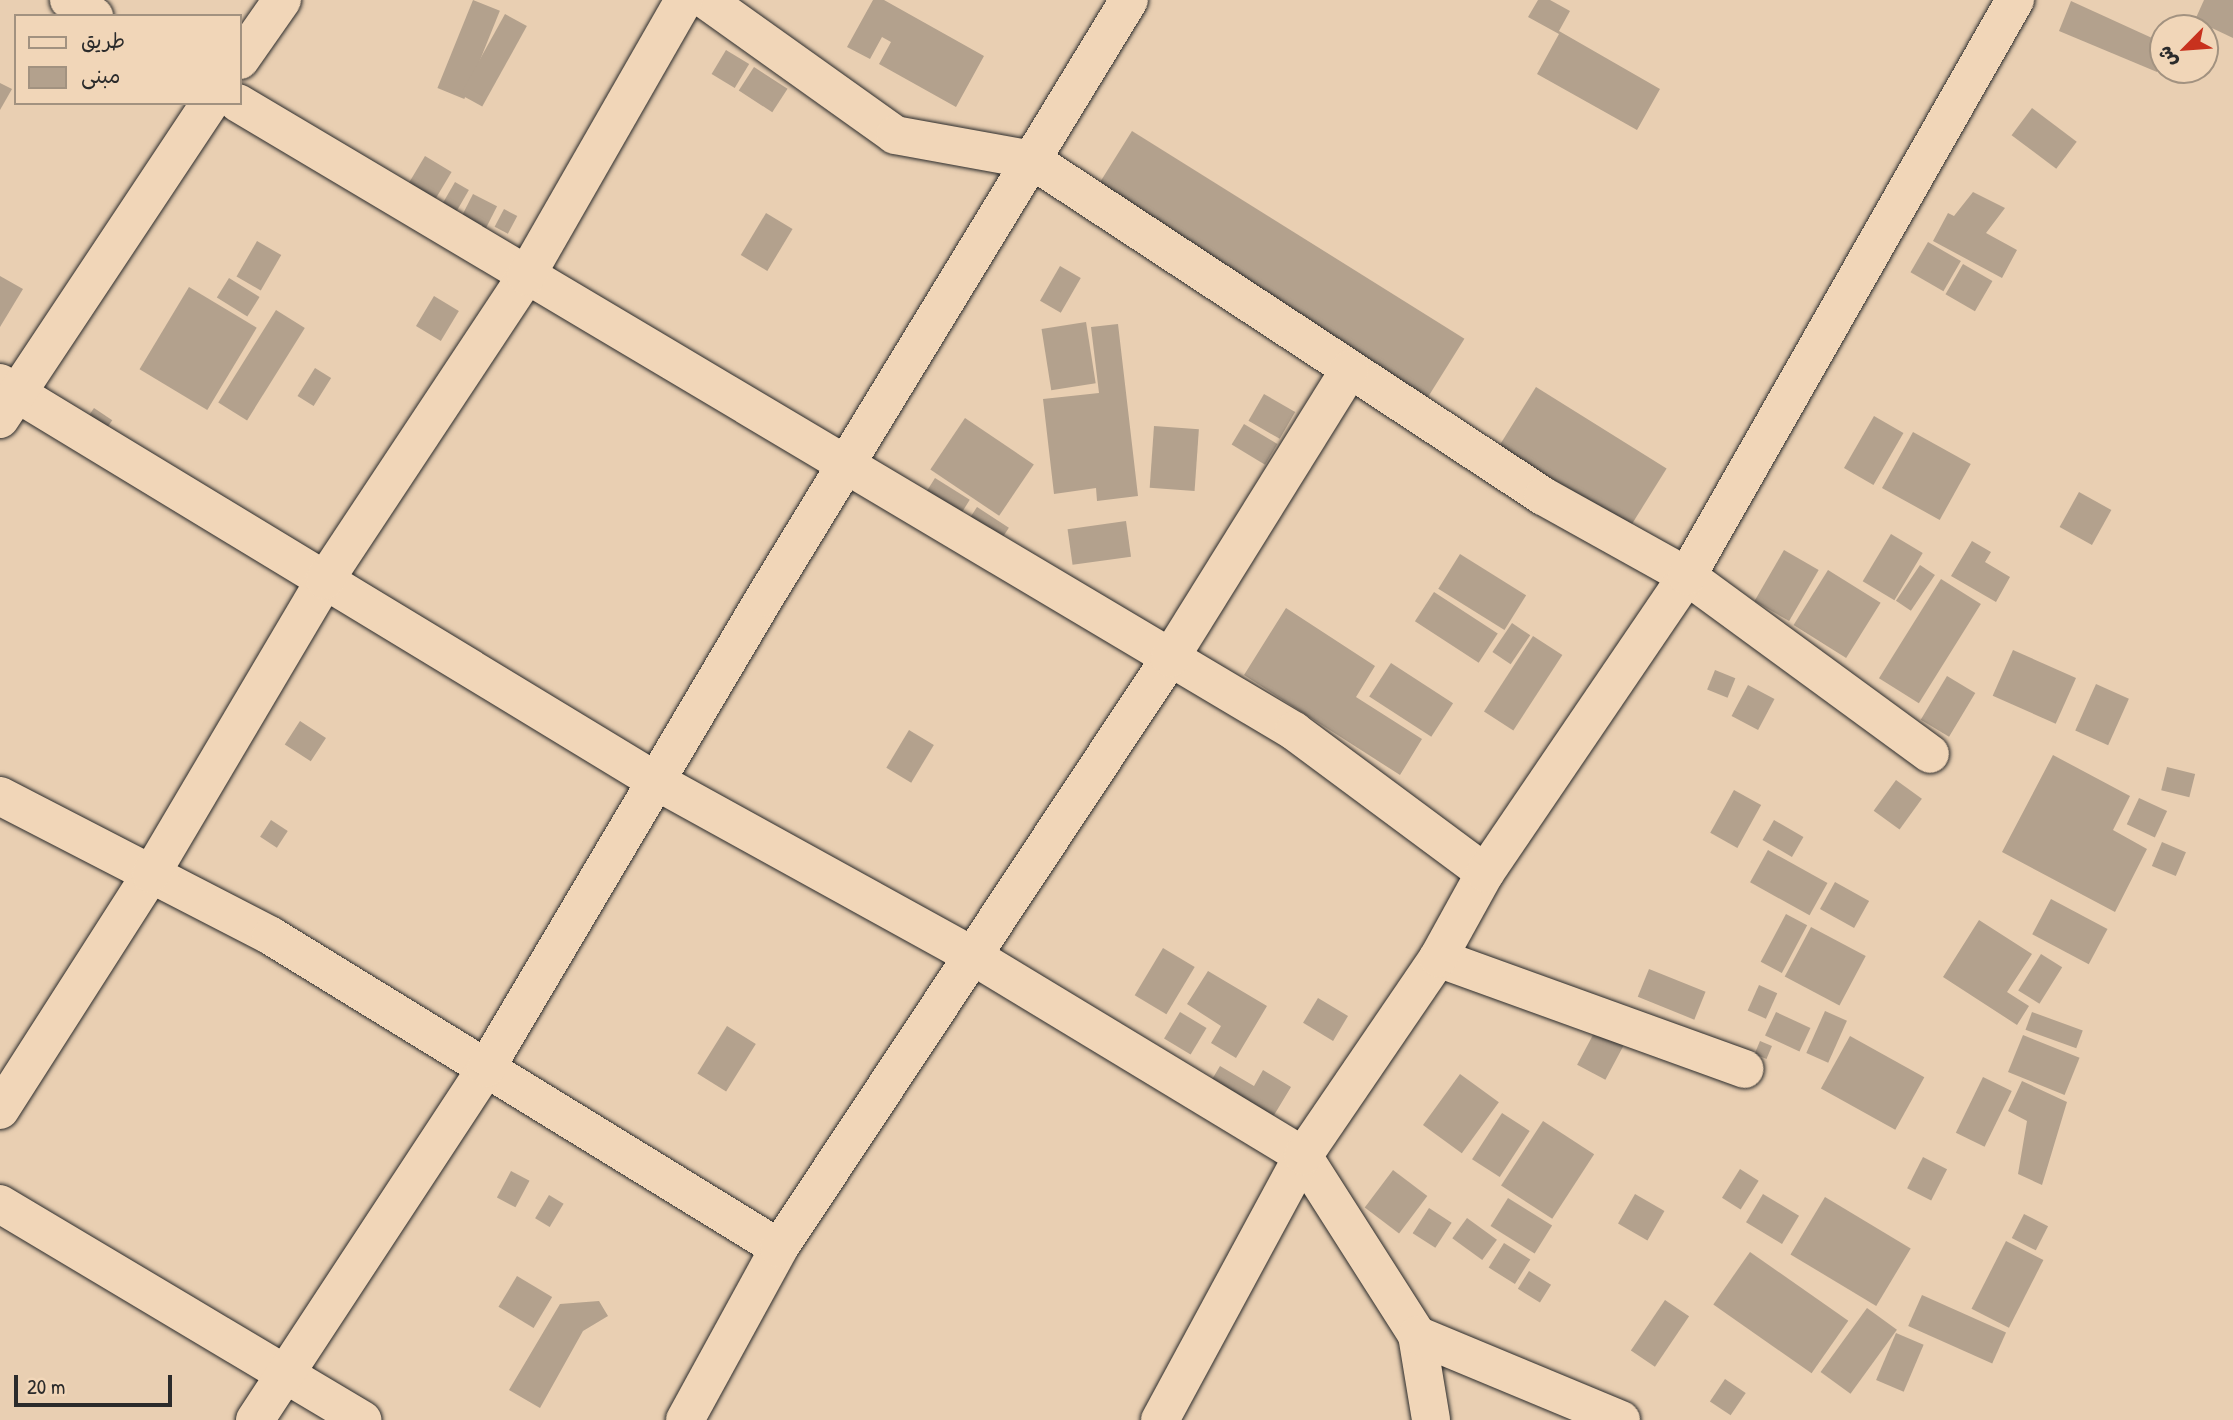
<!DOCTYPE html>
<meta charset="utf-8">
<style>
body{margin:0}
#map{position:relative;width:2233px;height:1420px;overflow:hidden;background:#e9cfb2;font-family:"Patrick Hand","Playpen Sans Arabic",sans-serif}
div>[style]{position:absolute}
[style*='--x']{left:calc(var(--x)*1px);top:calc(var(--y)*1px);width:calc(var(--w)*1px);rotate:calc(var(--a)*1deg)}
.building>*{inset:0;background:#b3a18d;transform-origin:0 0}
.roads{filter:drop-shadow(0 0 2px #2b2b2b) drop-shadow(0 0 2px #2b2b2b)}
.minor>*{height:38px;margin:-19px;padding:0 19px;transform-origin:19px;border-radius:19px;background:#f1d6b8}
span{translate:-50% -50%;white-space:nowrap;text-align:center;line-height:1.15;-webkit-text-stroke:7px #f1d6b8;paint-order:stroke}
.legend{position:absolute;left:14px;top:14px;width:228px;height:91px;box-sizing:border-box;background:#f1d6b8;border:2px solid #a29280;margin:0;padding:9px 12px;list-style:none;font-size:21px;color:#2b2b2b}
.legend li{display:flex;align-items:center;gap:14px;height:35px}
.legend b{width:35px;border:2px solid #a29280}
.north{position:absolute;left:2149px;top:14px;width:70px;height:70px;box-sizing:border-box;background:#f1d6b8;border:2px solid #a29280;border-radius:50%;rotate:245deg;font-size:19px;font-weight:700;line-height:28px;text-align:center;color:#2b2b2b}
.north::after{content:'';display:block;margin:auto;width:24px;height:32px;background:#c8321e;clip-path:polygon(50% 0,100% 100%,50% 72%,0 100%)}
.scale{position:absolute;left:14px;top:1375px;width:158px;height:32px;box-sizing:border-box;border:4px solid #2b2b2b;border-top:0;padding-left:9px;font-size:21px;line-height:24px;white-space:nowrap;color:#2b2b2b;-webkit-text-stroke:5px #f1d6b8;paint-order:stroke}
</style>
<div id="map">
<div class="building">
<i style="left:473px;top:0;width:29px;height:95px;rotate:22deg"></i>
<i style="clip-path:polygon(873px 0,884px 0,984px 56px,956px 107px,879px 64px,891px 42px,882px 37px,870px 59px,847px 47px)"></i>
<i style="clip-path:polygon(1538px 0,1550px 0,1570px 11px,1559px 31px,1660px 89px,1637px 130px,1537px 74px,1559px 34px,1528px 17px)"></i>
<i style="clip-path:polygon(2204px 0,2233px 0,2233px 38px,2195px 20px)"></i>
<i style="clip-path:polygon(2071px 1px,2163px 43px,2157px 72px,2059px 31px)"></i>
<i style="left:505px;top:14px;width:25px;height:92px;rotate:29deg"></i>
<i style="left:726px;top:50px;width:27px;height:28px;rotate:31deg"></i>
<i style="left:754px;top:67px;width:40px;height:28px;rotate:33deg"></i>
<i style="clip-path:polygon(0 83px,12px 89px,0 110px)"></i>
<i style="left:2032px;top:108px;width:56px;height:34px;rotate:37deg"></i>
<i style="left:1132px;top:131px;width:392px;height:77px;rotate:32deg"></i>
<i style="left:425px;top:156px;width:31px;height:32px;rotate:31deg"></i>
<i style="left:455px;top:182px;width:16px;height:26px;rotate:30deg"></i>
<i style="clip-path:polygon(1973px 192px,2005px 208px,1986px 233px,2017px 250px,2002px 278px,1933px 241px,1948px 213px,1954px 216px)"></i>
<i style="left:473px;top:194px;width:27px;height:26px;rotate:27deg"></i>
<i style="left:504px;top:209px;width:15px;height:20px;rotate:28deg"></i>
<i style="left:766px;top:213px;width:31px;height:49px;rotate:31deg"></i>
<i style="left:257px;top:241px;width:28px;height:41px;rotate:30deg"></i>
<i style="left:1928px;top:242px;width:38px;height:35px;rotate:30deg"></i>
<i style="left:1963px;top:264px;width:34px;height:35px;rotate:30deg"></i>
<i style="left:1060px;top:266px;width:24px;height:40px;rotate:30deg"></i>
<i style="clip-path:polygon(0 276px,23px 289px,0 327px)"></i>
<i style="left:229px;top:278px;width:36px;height:23px;rotate:32deg"></i>
<i style="left:189px;top:287px;width:79px;height:96px;rotate:31deg"></i>
<i style="left:434px;top:296px;width:29px;height:35px;rotate:31deg"></i>
<i style="left:276px;top:310px;width:34px;height:109px;rotate:32deg"></i>
<i style="left:1086px;top:322px;width:62px;height:45px;rotate:81deg"></i>
<i style="clip-path:polygon(1118px 324px,1138px 496px,1097px 501px,1096px 488px,1054px 494px,1043px 399px,1099px 393px,1091px 327px)"></i>
<i style="left:315px;top:368px;width:19px;height:33px;rotate:32deg"></i>
<i style="left:1536px;top:387px;width:154px;height:74px;rotate:32deg"></i>
<i style="left:1264px;top:394px;width:36px;height:31px;rotate:30deg"></i>
<i style="left:94px;top:408px;width:22px;height:23px;rotate:34deg"></i>
<i style="left:1874px;top:416px;width:34px;height:60px;rotate:30deg"></i>
<i style="left:965px;top:418px;width:83px;height:62px;rotate:34deg"></i>
<i style="left:1244px;top:424px;width:39px;height:24px;rotate:31deg"></i>
<i style="left:1154px;top:426px;width:45px;height:62px;rotate:4deg"></i>
<i style="left:1913px;top:432px;width:66px;height:64px;rotate:29deg"></i>
<i style="left:935px;top:478px;width:41px;height:23px;rotate:32deg"></i>
<i style="left:2079px;top:492px;width:37px;height:40px;rotate:29deg"></i>
<i style="left:977px;top:507px;width:38px;height:19px;rotate:33deg"></i>
<i style="left:1126px;top:521px;width:36px;height:59px;rotate:82deg"></i>
<i style="left:1891px;top:534px;width:37px;height:55px;rotate:31deg"></i>
<i style="clip-path:polygon(1972px 541px,1991px 552px,1985px 562px,2010px 577px,1996px 602px,1951px 576px)"></i>
<i style="left:1784px;top:550px;width:40px;height:59px;rotate:30deg"></i>
<i style="left:1460px;top:554px;width:78px;height:41px;rotate:32deg"></i>
<i style="left:1920px;top:565px;width:18px;height:43px;rotate:34deg"></i>
<i style="left:1828px;top:570px;width:62px;height:65px;rotate:32deg"></i>
<i style="left:1941px;top:579px;width:47px;height:117px;rotate:32deg"></i>
<i style="left:1434px;top:592px;width:76px;height:35px;rotate:33deg"></i>
<i style="clip-path:polygon(1286px 608px,1375px 666px,1356px 697px,1422px 739px,1400px 775px,1244px 675px)"></i>
<i style="left:1512px;top:623px;width:22px;height:35px;rotate:34deg"></i>
<i style="left:1533px;top:636px;width:35px;height:90px;rotate:33deg"></i>
<i style="left:2013px;top:650px;width:69px;height:50px;rotate:24deg"></i>
<i style="left:1391px;top:663px;width:74px;height:40px;rotate:33deg"></i>
<i style="left:1715px;top:670px;width:22px;height:21px;rotate:22deg"></i>
<i style="left:1947px;top:676px;width:33px;height:51px;rotate:31deg"></i>
<i style="left:2096px;top:684px;width:36px;height:51px;rotate:24deg"></i>
<i style="left:1748px;top:685px;width:30px;height:35px;rotate:28deg"></i>
<i style="left:300px;top:721px;width:31px;height:28px;rotate:33deg"></i>
<i style="left:909px;top:730px;width:29px;height:44px;rotate:31deg"></i>
<i style="clip-path:polygon(2053px 755px,2130px 796px,2113px 830px,2147px 849px,2115px 912px,2002px 852px)"></i>
<i style="left:2167px;top:767px;width:29px;height:24px;rotate:14deg"></i>
<i style="left:1896px;top:780px;width:32px;height:38px;rotate:36deg"></i>
<i style="left:1734px;top:790px;width:31px;height:49px;rotate:29deg"></i>
<i style="left:2139px;top:798px;width:31px;height:29px;rotate:25deg"></i>
<i style="left:271px;top:820px;width:20px;height:20px;rotate:33deg"></i>
<i style="left:1774px;top:820px;width:34px;height:23px;rotate:30deg"></i>
<i style="left:2162px;top:842px;width:26px;height:26px;rotate:23deg"></i>
<i style="left:1768px;top:850px;width:68px;height:37px;rotate:29deg"></i>
<i style="left:1835px;top:882px;width:39px;height:31px;rotate:29deg"></i>
<i style="left:2051px;top:899px;width:64px;height:40px;rotate:28deg"></i>
<i style="left:1786px;top:914px;width:24px;height:54px;rotate:28deg"></i>
<i style="clip-path:polygon(1979px 920px,2032px 954px,2007px 992px,2029px 1006px,2017px 1025px,1943px 977px)"></i>
<i style="left:1811px;top:927px;width:62px;height:56px;rotate:28deg"></i>
<i style="left:1163px;top:948px;width:37px;height:55px;rotate:31deg"></i>
<i style="left:2041px;top:954px;width:25px;height:43px;rotate:32deg"></i>
<i style="left:1649px;top:969px;width:61px;height:30px;rotate:22deg"></i>
<i style="clip-path:polygon(1208px 971px,1267px 1006px,1236px 1058px,1211px 1043px,1221px 1026px,1187px 1004px)"></i>
<i style="left:1759px;top:985px;width:20px;height:28px;rotate:24deg"></i>
<i style="left:1318px;top:998px;width:35px;height:29px;rotate:31deg"></i>
<i style="left:1825px;top:1011px;width:24px;height:46px;rotate:24deg"></i>
<i style="left:1180px;top:1012px;width:31px;height:31px;rotate:31deg"></i>
<i style="left:1776px;top:1012px;width:38px;height:26px;rotate:25deg"></i>
<i style="left:2032px;top:1012px;width:54px;height:19px;rotate:20deg"></i>
<i style="left:1602px;top:1018px;width:32px;height:53px;rotate:28deg"></i>
<i style="left:727px;top:1026px;width:34px;height:56px;rotate:32deg"></i>
<i style="left:2023px;top:1035px;width:61px;height:40px;rotate:22deg"></i>
<i style="left:1850px;top:1036px;width:85px;height:60px;rotate:29deg"></i>
<i style="left:1760px;top:1041px;width:13px;height:14px;rotate:23deg"></i>
<i style="clip-path:polygon(1220px 1066px,1254px 1086px,1263px 1070px,1291px 1087px,1268px 1125px,1207px 1088px)"></i>
<i style="left:1460px;top:1074px;width:48px;height:63px;rotate:36deg"></i>
<i style="left:1983px;top:1077px;width:32px;height:62px;rotate:26deg"></i>
<i style="clip-path:polygon(2022px 1081px,2067px 1102px,2042px 1185px,2018px 1174px,2027px 1121px,2008px 1111px)"></i>
<i style="left:1502px;top:1113px;width:33px;height:55px;rotate:33deg"></i>
<i style="left:1543px;top:1121px;width:61px;height:77px;rotate:33deg"></i>
<i style="left:1923px;top:1157px;width:27px;height:35px;rotate:27deg"></i>
<i style="left:1740px;top:1169px;width:22px;height:34px;rotate:32deg"></i>
<i style="left:1393px;top:1170px;width:43px;height:47px;rotate:37deg"></i>
<i style="left:511px;top:1171px;width:21px;height:30px;rotate:28deg"></i>
<i style="left:1635px;top:1194px;width:34px;height:34px;rotate:30deg"></i>
<i style="left:1763px;top:1194px;width:42px;height:33px;rotate:31deg"></i>
<i style="left:549px;top:1195px;width:17px;height:27px;rotate:31deg"></i>
<i style="left:1825px;top:1197px;width:100px;height:67px;rotate:31deg"></i>
<i style="left:1508px;top:1198px;width:52px;height:33px;rotate:32deg"></i>
<i style="left:1429px;top:1208px;width:27px;height:30px;rotate:33deg"></i>
<i style="left:2024px;top:1214px;width:27px;height:27px;rotate:27deg"></i>
<i style="left:1467px;top:1218px;width:37px;height:25px;rotate:36deg"></i>
<i style="left:2006px;top:1241px;width:42px;height:76px;rotate:27deg"></i>
<i style="left:1504px;top:1243px;width:31px;height:29px;rotate:32deg"></i>
<i style="left:1750px;top:1252px;width:120px;height:64px;rotate:35deg"></i>
<i style="left:1529px;top:1271px;width:26px;height:21px;rotate:32deg"></i>
<i style="left:517px;top:1276px;width:41px;height:36px;rotate:31deg"></i>
<i style="left:1922px;top:1295px;width:92px;height:34px;rotate:24deg"></i>
<i style="left:1665px;top:1300px;width:29px;height:61px;rotate:34deg"></i>
<i style="clip-path:polygon(599px 1301px,608px 1316px,583px 1331px,540px 1408px,509px 1390px,560px 1304px)"></i>
<i style="left:1867px;top:1308px;width:37px;height:79px;rotate:36deg"></i>
<i style="left:1896px;top:1333px;width:30px;height:51px;rotate:23deg"></i>
<i style="left:1725px;top:1379px;width:25px;height:27px;rotate:34deg"></i>
</div>
<div class="roads">
<div class="minor">
<i style="--x:69;--y:0;--w:30;--a:33"></i>
<i style="--x:706;--y:0;--w:232;--a:35.5"></i>
<i style="--x:895;--y:135;--w:139;--a:10.3"></i>
<i style="--x:1032;--y:160;--w:612;--a:33.33"></i>
<i style="--x:1543;--y:496;--w:165;--a:29.1"></i>
<i style="--x:1687;--y:576;--w:301;--a:36.2"></i>
<i style="--x:240;--y:60;--w:73;--a:-55"></i>
<i style="--x:238;--y:103;--w:1229;--a:30.74"></i>
<i style="--x:1294;--y:731;--w:238;--a:36.6"></i>
<i style="--x:0;--y:383;--w:767;--a:31.25"></i>
<i style="--x:656;--y:781;--w:362;--a:28.9"></i>
<i style="--x:973;--y:956;--w:386;--a:31.2"></i>
<i style="--x:1303;--y:1156;--w:212;--a:57.5"></i>
<i style="--x:1417;--y:1335;--w:86;--a:80.6"></i>
<i style="--x:0;--y:419;--w:379;--a:-56.4"></i>
<i style="--x:0;--y:796;--w:305;--a:27.3"></i>
<i style="--x:271;--y:936;--w:596;--a:31.56"></i>
<i style="--x:1438;--y:958;--w:326;--a:19.9"></i>
<i style="--x:0;--y:1110;--w:280;--a:-57.4"></i>
<i style="--x:151;--y:874;--w:342;--a:-59.4"></i>
<i style="--x:325;--y:580;--w:364;--a:-56.5"></i>
<i style="--x:526;--y:276;--w:318;--a:-60.2"></i>
<i style="--x:0;--y:1204;--w:422;--a:30.8"></i>
<i style="--x:1417;--y:1335;--w:221;--a:22.6"></i>
<i style="--x:255;--y:1420;--w:421;--a:-56.7"></i>
<i style="--x:486;--y:1068;--w:547;--a:-59.36"></i>
<i style="--x:765;--y:597;--w:699;--a:-58.63"></i>
<i style="--x:685;--y:1420;--w:196;--a:-61.3"></i>
<i style="--x:779;--y:1248;--w:708;--a:-56.47"></i>
<i style="--x:1170;--y:658;--w:340;--a:-58.1"></i>
<i style="--x:1160;--y:1420;--w:300;--a:-61.6"></i>
<i style="--x:1303;--y:1156;--w:240;--a:-55.7"></i>
<i style="--x:1438;--y:958;--w:97;--a:-61.1"></i>
<i style="--x:1485;--y:873;--w:359;--a:-55.8"></i>
<i style="--x:1687;--y:576;--w:663;--a:-60.34"></i>
</div>
</div>
<ul class="legend">
<li><b style="height:9px;background:#f1d6b8"></b>طريق</li>
<li><b style="height:19px;background:#b3a18d"></b>مبنى</li>
</ul>
<div class="north">ش</div>
<div class="scale">20 m</div>
</div>
